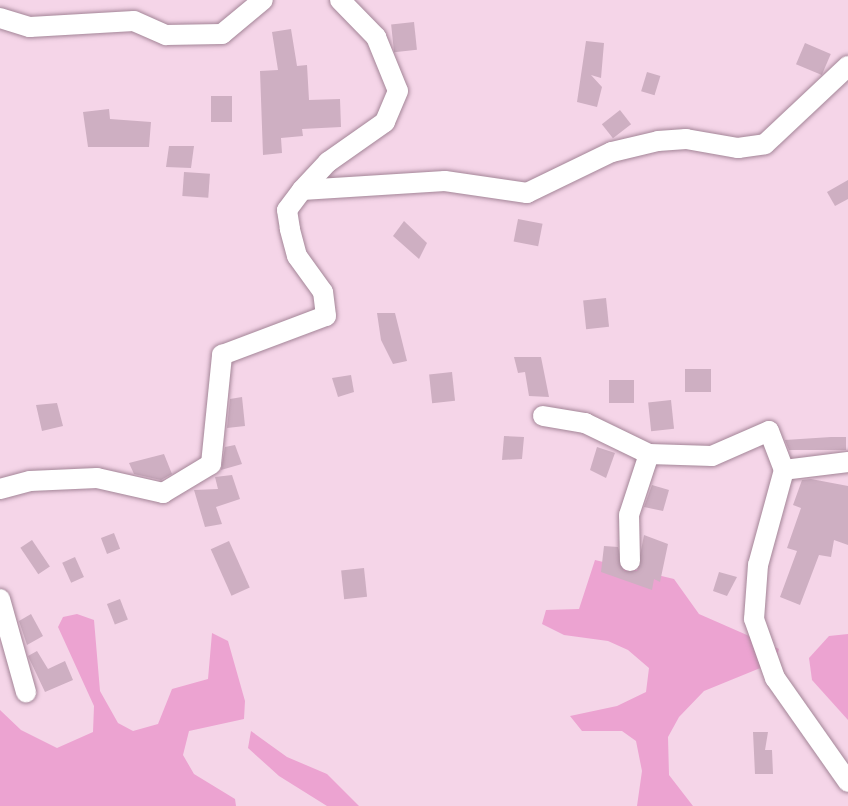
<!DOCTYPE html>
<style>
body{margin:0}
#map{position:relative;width:848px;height:806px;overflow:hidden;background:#f5d5e8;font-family:"Archivo Narrow",sans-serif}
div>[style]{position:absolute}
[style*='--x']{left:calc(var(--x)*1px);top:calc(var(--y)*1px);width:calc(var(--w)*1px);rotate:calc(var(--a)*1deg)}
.green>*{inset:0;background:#eca3d1}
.building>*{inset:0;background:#ceafc2;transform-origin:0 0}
.roads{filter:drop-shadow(0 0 2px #a38597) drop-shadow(0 0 2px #a38597)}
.minor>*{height:20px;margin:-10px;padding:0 10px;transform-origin:10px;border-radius:10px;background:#fff}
span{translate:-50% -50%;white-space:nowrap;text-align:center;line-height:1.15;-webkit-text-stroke:4.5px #fff;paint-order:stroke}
</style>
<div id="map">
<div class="green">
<i style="clip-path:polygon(595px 560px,674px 579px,699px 614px,779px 649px,775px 662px,704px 691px,679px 717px,668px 737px,669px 775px,693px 806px,637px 806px,642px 771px,636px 741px,622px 731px,582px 731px,570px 716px,617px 706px,646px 692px,649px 668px,628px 650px,608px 641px,564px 635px,542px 624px,546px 610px,579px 609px)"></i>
<i style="clip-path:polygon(77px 614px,94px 620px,100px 691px,118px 723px,133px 731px,158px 724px,172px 689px,208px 679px,212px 633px,228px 641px,245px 701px,244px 719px,189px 731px,183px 755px,194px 774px,235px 799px,236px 806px,0 806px,0 710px,21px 730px,57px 748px,93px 732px,94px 706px,58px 627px,63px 617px)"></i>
<i style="clip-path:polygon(848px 634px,848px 720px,812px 680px,809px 658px,829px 636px)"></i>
<i style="clip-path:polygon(251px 731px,287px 757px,327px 774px,359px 806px,327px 806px,279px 776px,248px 748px)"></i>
</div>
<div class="building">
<i style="left:414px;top:22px;width:28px;height:23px;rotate:84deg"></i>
<i style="clip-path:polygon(291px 29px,297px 66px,307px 65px,309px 100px,340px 99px,341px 127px,302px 129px,303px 136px,281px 138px,282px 153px,263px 155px,260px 71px,278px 70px,272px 32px)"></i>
<i style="clip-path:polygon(586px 41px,604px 43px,601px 78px,591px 75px,602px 87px,597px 107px,577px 102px)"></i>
<i style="left:805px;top:43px;width:28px;height:23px;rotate:23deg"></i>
<i style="left:647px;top:72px;width:14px;height:20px;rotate:17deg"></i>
<i style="left:211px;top:96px;width:21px;height:26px"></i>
<i style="clip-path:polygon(109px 109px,110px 119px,151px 122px,149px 147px,88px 147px,83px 112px)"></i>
<i style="left:620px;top:110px;width:18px;height:23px;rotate:52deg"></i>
<i style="clip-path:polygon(169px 146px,194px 146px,191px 168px,166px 167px)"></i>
<i style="left:184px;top:172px;width:26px;height:24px;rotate:4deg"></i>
<i style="clip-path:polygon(848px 180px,848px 199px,835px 206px,827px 192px)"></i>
<i style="left:518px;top:219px;width:25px;height:23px;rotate:11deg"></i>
<i style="clip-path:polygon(404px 221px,427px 243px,419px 259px,393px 236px)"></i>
<i style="left:606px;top:298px;width:29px;height:23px;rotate:84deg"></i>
<i style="clip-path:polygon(377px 313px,395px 313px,407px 361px,393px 364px,381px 340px)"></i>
<i style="clip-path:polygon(514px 357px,541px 357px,549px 397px,529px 396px,525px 372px,518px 373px)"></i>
<i style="left:711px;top:369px;width:23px;height:26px;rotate:90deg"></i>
<i style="left:452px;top:372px;width:29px;height:23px;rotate:84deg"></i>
<i style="clip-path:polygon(351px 375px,354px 392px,338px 397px,332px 378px)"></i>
<i style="left:634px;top:380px;width:23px;height:25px;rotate:90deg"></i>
<i style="clip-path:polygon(242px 397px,245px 426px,227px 428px,230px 399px)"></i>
<i style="left:671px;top:400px;width:29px;height:23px;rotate:84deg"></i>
<i style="clip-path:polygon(57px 403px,63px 426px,42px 431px,36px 405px)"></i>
<i style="clip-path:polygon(504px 436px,524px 437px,522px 459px,502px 460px)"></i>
<i style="clip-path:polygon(831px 437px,846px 437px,846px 450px,789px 450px,785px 440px)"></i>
<i style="clip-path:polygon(235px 445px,242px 464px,221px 470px,225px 447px)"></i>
<i style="clip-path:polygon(597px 447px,615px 453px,606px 478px,590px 470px)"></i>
<i style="clip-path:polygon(164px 454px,172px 474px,161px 480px,134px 474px,129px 463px)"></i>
<i style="clip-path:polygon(232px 475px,240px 499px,216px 507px,222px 524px,205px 527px,194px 490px,218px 489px,215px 477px)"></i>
<i style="clip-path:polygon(811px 479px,848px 486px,848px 545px,834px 540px,831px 557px,819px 555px,800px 605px,780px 597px,797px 551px,787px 548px,801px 508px,793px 505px,802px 480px)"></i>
<i style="clip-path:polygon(652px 485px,669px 490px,663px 511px,644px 507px)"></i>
<i style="left:114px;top:533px;width:17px;height:14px;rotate:69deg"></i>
<i style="clip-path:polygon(644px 535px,668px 544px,660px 582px,654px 579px,652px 590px,601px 572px,604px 546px,618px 547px,624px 571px,637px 571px)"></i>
<i style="left:32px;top:540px;width:32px;height:14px;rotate:56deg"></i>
<i style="left:229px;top:541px;width:51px;height:20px;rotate:66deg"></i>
<i style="left:75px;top:557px;width:22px;height:14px;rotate:66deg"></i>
<i style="left:364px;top:568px;width:29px;height:23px;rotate:84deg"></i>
<i style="clip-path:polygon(719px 572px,737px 577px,727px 596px,713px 591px)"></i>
<i style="left:120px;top:599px;width:22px;height:14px;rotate:69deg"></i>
<i style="clip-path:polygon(31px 614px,43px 636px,27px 645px,19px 621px)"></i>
<i style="clip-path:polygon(37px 651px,48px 669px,65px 661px,73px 680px,45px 692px,28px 656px)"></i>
<i style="clip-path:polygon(753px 732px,768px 732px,765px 750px,772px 750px,773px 774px,755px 774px)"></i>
</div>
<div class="roads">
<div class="minor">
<i style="--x:340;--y:0;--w:52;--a:45.8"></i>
<i style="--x:376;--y:37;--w:58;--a:67.8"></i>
<i style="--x:398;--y:91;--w:34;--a:113"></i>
<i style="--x:385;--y:122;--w:70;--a:144.9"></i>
<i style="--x:328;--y:162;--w:38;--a:133"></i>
<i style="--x:302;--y:190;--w:143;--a:-3.6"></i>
<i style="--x:445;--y:181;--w:83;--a:8.3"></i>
<i style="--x:527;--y:193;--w:94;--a:-25.8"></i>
<i style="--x:612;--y:152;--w:47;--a:-13.4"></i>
<i style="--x:658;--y:141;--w:28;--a:-4"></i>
<i style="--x:686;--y:139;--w:53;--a:9.8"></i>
<i style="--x:738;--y:148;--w:27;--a:-8"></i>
<i style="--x:765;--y:144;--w:114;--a:-43.2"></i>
<i style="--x:0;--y:18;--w:31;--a:17"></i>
<i style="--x:30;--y:27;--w:104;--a:-3.3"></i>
<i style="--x:134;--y:21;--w:35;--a:24"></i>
<i style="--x:166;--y:35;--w:56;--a:-1"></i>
<i style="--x:222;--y:34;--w:53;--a:-39.7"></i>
<i style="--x:543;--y:416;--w:43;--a:9.5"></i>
<i style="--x:585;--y:423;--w:71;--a:25.8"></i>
<i style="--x:649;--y:454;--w:63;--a:1.8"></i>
<i style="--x:712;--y:456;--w:62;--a:-23.7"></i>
<i style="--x:769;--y:431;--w:42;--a:69"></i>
<i style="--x:848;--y:462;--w:64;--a:172.9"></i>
<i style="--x:784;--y:470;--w:98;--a:105.3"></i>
<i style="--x:758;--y:565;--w:54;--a:94.2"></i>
<i style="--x:754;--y:619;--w:63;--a:70.4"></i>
<i style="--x:775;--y:678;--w:127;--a:54.9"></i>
<i style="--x:0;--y:489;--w:31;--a:-15"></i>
<i style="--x:30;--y:481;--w:67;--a:-2.6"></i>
<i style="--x:97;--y:478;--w:68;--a:12.8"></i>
<i style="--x:163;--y:493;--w:56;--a:-31.1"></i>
<i style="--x:211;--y:464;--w:110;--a:-84.2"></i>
<i style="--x:222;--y:355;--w:111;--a:-20.6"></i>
<i style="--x:326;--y:316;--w:24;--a:-97"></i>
<i style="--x:323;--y:292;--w:44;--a:-125.8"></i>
<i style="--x:297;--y:256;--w:28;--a:-105"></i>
<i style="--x:290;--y:229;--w:19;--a:-99"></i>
<i style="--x:287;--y:210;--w:25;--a:-53"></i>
<i style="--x:630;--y:561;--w:46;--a:-91.2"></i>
<i style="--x:629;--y:515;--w:64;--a:-71.8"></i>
<i style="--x:0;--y:599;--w:97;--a:74.4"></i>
</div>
</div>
</div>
